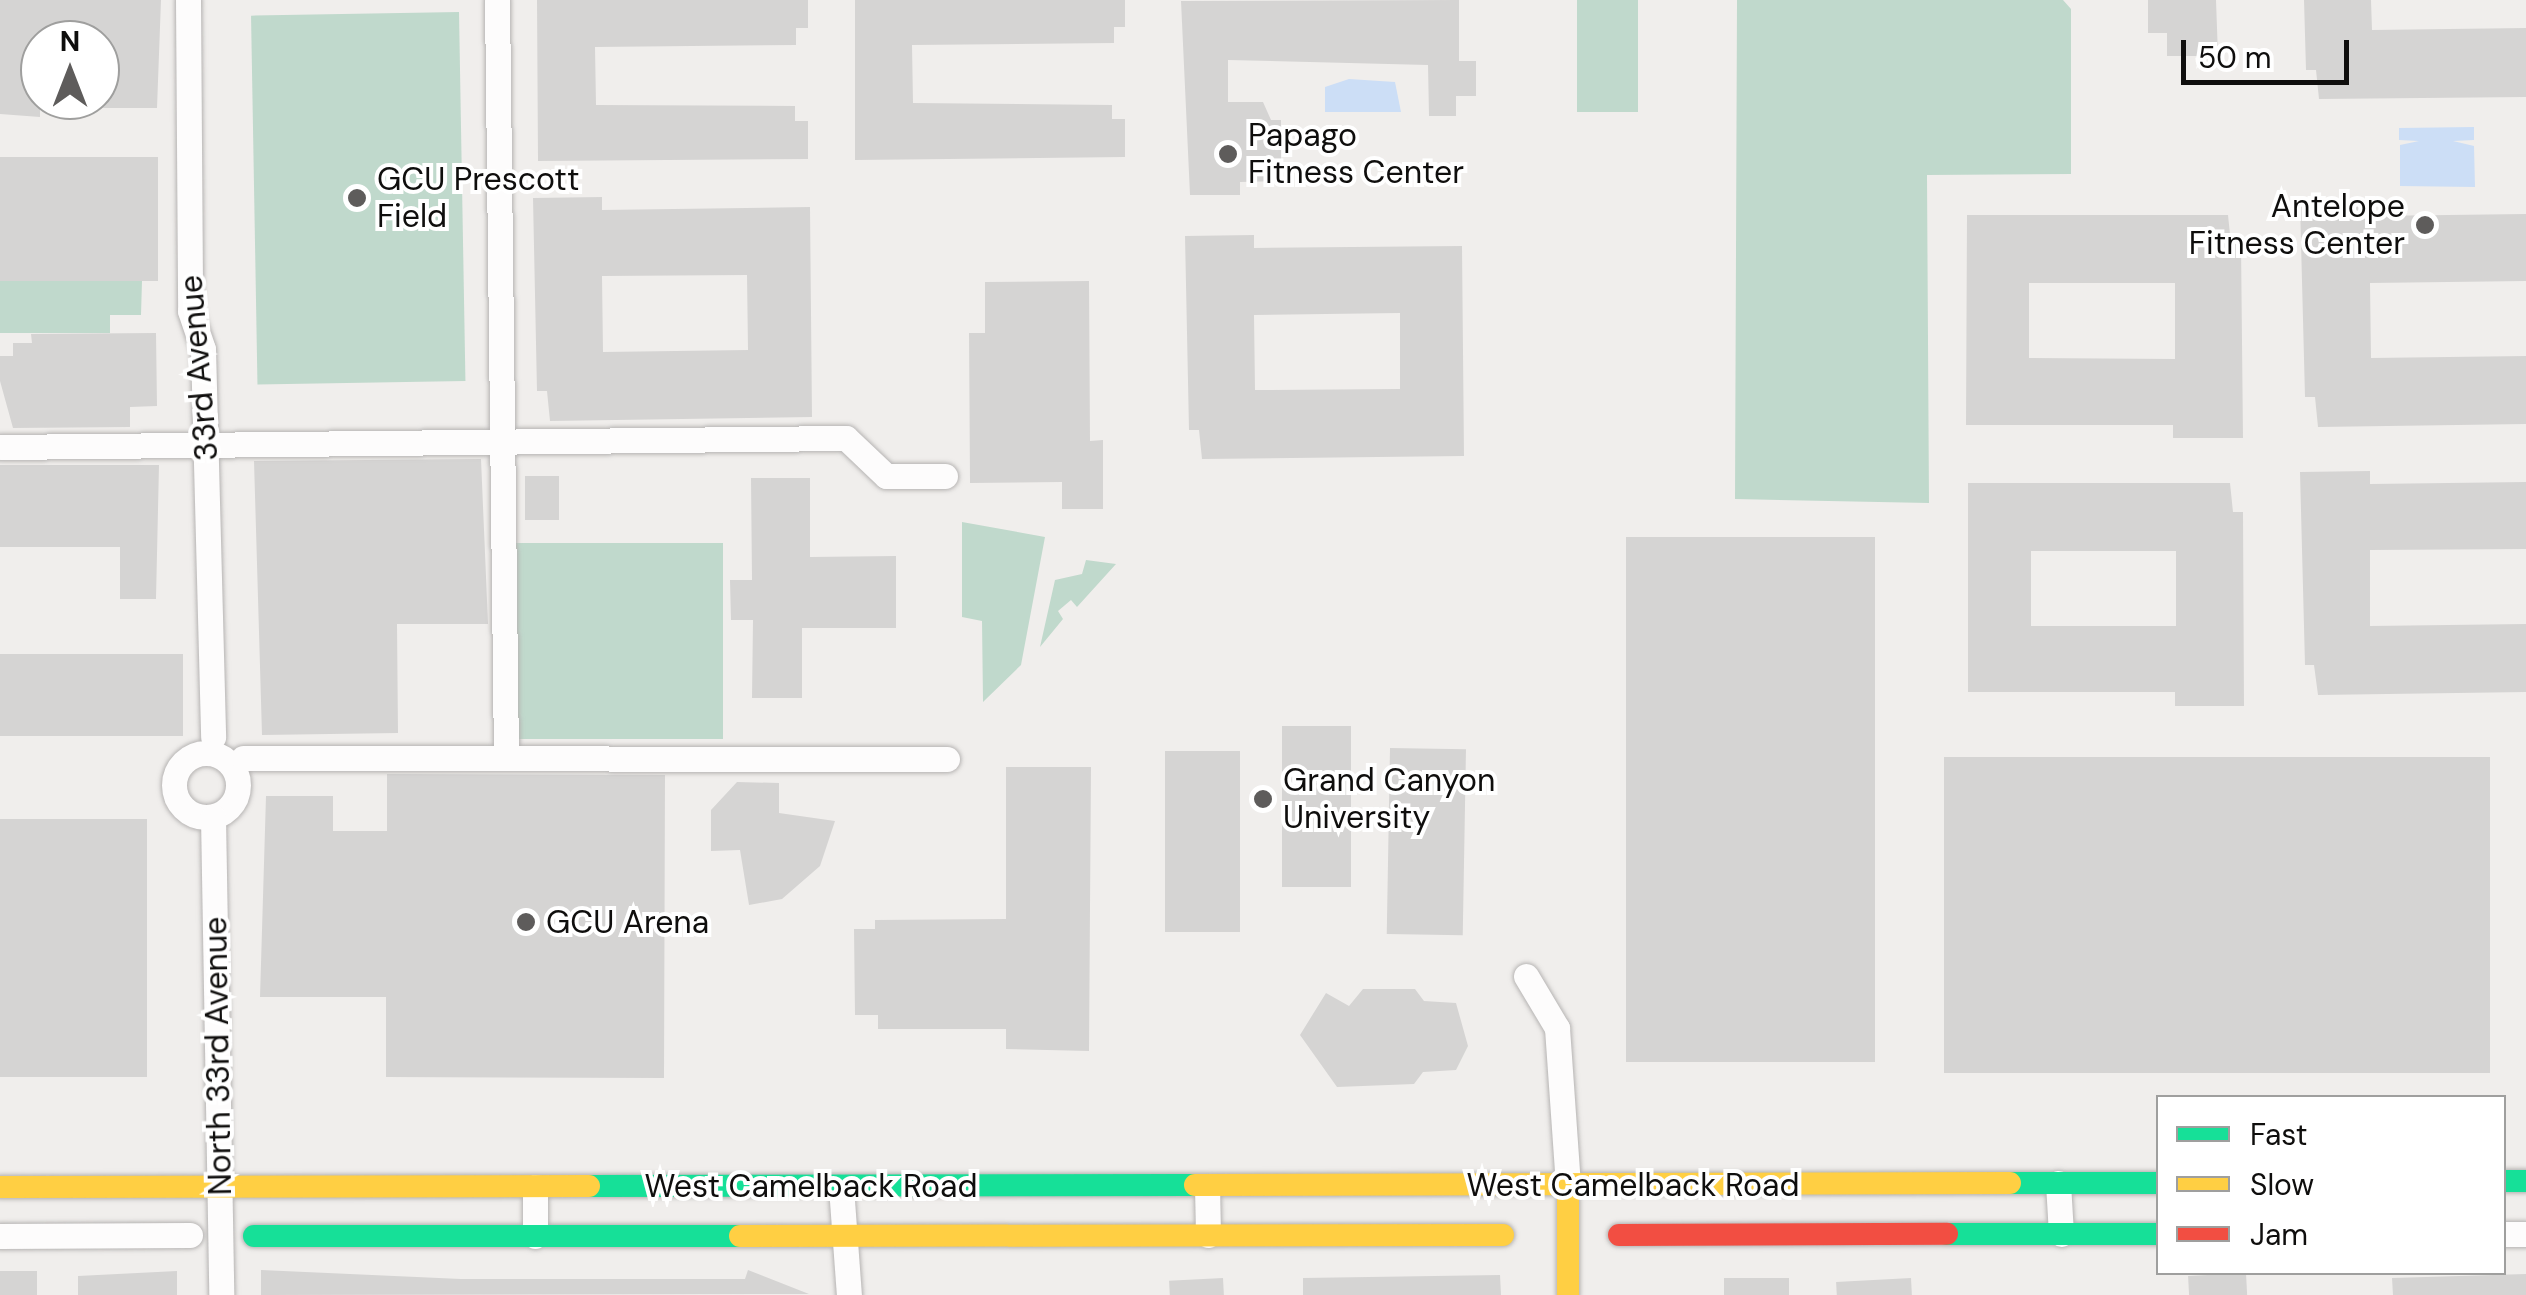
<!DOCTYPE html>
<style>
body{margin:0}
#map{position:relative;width:2526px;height:1295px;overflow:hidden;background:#f0eeec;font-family:"DM Sans",sans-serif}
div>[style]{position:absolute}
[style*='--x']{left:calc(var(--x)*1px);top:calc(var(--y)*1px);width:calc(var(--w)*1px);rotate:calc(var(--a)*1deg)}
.green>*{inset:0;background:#c0d9cc;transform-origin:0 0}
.water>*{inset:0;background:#ccdef6}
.building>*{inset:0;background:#d5d4d3;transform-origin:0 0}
.roads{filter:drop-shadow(0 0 2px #b6b4b3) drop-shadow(0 0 2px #b6b4b3)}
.street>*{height:25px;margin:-12.5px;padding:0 12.5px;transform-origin:12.5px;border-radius:12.5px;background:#fdfcfc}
.street>.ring{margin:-12.5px;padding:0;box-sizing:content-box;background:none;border:25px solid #fdfcfc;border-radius:50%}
.fast>*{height:22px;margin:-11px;padding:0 11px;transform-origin:11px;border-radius:11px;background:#16e098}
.slow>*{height:22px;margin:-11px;padding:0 11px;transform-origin:11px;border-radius:11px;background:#ffcf43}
.jam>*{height:22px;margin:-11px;padding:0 11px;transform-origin:11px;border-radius:11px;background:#f24e42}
.dots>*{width:28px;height:28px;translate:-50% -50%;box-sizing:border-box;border:5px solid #fff;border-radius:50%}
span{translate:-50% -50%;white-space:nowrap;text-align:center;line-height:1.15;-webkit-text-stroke:8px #fff;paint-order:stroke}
.poi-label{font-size:32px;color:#0f0e0d}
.left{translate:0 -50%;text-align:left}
.right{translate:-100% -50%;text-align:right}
.street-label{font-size:32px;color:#0f0e0d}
.legend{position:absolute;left:2156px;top:1095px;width:350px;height:180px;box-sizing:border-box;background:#fff;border:2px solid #9f9f9e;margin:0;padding:12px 18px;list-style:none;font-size:30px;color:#0f0e0d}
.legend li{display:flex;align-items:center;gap:20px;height:50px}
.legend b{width:50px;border:2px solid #9f9f9e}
.north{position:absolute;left:20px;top:20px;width:100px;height:100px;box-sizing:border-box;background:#fff;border:2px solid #9f9f9e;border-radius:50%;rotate:0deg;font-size:28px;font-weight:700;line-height:40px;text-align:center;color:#0f0e0d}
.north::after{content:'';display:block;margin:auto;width:35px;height:45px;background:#5e5c5b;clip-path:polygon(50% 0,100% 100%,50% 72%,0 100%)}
.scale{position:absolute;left:2181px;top:40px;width:168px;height:45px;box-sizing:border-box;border:5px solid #0f0e0d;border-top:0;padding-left:12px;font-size:30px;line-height:35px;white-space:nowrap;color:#0f0e0d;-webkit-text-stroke:8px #fff;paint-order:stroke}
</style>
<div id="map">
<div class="green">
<i style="left:1577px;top:0;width:61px;height:112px"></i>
<i style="clip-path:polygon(1737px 0,2063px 0,2071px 9px,2071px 174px,1927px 175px,1929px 503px,1735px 499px)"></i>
<i style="left:459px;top:12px;width:369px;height:208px;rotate:89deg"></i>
<i style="clip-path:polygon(0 281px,142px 281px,141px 315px,110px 315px,110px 333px,0 333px)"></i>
<i style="clip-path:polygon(962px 522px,1045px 537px,1021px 665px,983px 702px,982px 621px,962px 617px)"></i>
<i style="left:505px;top:543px;width:218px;height:196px"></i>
<i style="clip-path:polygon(1086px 560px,1116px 564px,1077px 607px,1071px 600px,1058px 611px,1063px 619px,1040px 647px,1055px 580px,1082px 574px)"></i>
</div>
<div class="water">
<i style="clip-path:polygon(1349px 79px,1395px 82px,1401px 112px,1325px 112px,1325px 87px)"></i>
<i style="clip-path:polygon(2474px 127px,2474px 140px,2453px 141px,2474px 146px,2475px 187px,2400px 186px,2400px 145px,2419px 141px,2399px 140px,2399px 128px)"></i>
</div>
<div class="building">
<i style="clip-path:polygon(0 0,161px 0,157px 108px,100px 108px,100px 40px,40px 40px,40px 117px,0 114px)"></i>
<i style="clip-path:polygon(537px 0,808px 0,808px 28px,796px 28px,796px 45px,595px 47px,596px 105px,795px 106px,795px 121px,808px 121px,808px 159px,538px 161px)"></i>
<i style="clip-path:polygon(855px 0,1125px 0,1125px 27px,1114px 27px,1114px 43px,912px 45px,913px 103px,1112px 105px,1112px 119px,1125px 119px,1125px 157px,855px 160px)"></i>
<i style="clip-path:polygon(1459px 0,1459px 61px,1476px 61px,1476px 96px,1456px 96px,1456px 116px,1429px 116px,1428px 65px,1228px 60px,1228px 102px,1263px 102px,1271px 120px,1281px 120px,1281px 181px,1240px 182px,1240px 195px,1190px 195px,1181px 1px)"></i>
<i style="clip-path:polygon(2148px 0,2216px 0,2218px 56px,2167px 56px,2167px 33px,2148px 33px)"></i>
<i style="clip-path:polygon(2304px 0,2371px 0,2372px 30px,2526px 28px,2526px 97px,2319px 99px,2316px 70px,2306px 70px)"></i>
<i style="left:0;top:157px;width:158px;height:124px"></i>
<i style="clip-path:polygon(evenodd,602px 197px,602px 210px,810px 207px,812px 417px,550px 421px,547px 391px,537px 391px,533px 198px,602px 197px,747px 275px,748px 350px,603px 352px,602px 276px,747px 275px)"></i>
<i style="clip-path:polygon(2370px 203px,2370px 216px,2526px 214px,2526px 281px,2370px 283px,2371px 358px,2526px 356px,2526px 424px,2318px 427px,2315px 397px,2305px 397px,2300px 204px)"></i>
<i style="clip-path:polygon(evenodd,1967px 215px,2228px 215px,2231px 244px,2241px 244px,2243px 438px,2173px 438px,2173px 425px,1966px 425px,1967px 215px,2029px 283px,2175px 283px,2175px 359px,2029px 358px,2029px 283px)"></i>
<i style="clip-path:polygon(evenodd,1254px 235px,1254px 248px,1462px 246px,1464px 456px,1202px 459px,1199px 430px,1189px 430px,1185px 236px,1254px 235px,1400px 313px,1400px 389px,1255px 390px,1254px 315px,1400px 313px)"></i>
<i style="clip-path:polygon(1089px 281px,1090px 441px,1103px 440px,1103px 509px,1062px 509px,1062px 482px,970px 483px,969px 333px,985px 333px,985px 282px)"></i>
<i style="clip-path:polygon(156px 333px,157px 406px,130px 407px,130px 427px,13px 428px,0 381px,0 356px,13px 356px,13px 343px,32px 343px,31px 334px)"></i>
<i style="clip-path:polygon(481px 459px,488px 624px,397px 624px,398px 733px,262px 735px,254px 461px)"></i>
<i style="clip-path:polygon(0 465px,159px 465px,156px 599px,120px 599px,120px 547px,0 547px)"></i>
<i style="clip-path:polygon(2370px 471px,2370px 484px,2526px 482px,2526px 549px,2370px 550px,2370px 626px,2526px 624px,2526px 692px,2318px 695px,2314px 665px,2305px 665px,2300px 472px)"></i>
<i style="left:525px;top:476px;width:34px;height:44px"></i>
<i style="clip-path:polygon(751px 478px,810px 478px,810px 557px,896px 556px,896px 628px,802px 628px,802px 698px,752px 698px,753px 620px,731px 620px,730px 580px,752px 580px)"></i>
<i style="clip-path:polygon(evenodd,1968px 483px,2230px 483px,2233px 512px,2243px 512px,2244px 706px,2175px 706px,2175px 692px,1968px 692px,1968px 483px,2031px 551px,2176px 551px,2176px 626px,2031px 626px,2031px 551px)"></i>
<i style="left:1626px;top:537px;width:249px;height:525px"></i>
<i style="left:0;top:654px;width:183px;height:82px"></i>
<i style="left:1282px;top:726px;width:69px;height:161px"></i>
<i style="left:1390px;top:748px;width:76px;height:186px;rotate:1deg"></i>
<i style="left:1240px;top:751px;width:181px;height:75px;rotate:90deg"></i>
<i style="left:2490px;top:757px;width:316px;height:546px;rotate:90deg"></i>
<i style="clip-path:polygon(1006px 767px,1091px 767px,1089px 1051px,1006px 1049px,1006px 1029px,878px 1029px,878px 1015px,855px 1015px,854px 929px,875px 929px,875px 920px,1006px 919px)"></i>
<i style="clip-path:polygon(387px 774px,665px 775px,664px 1078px,386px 1077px,386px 997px,260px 997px,266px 796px,333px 796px,333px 831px,387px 831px)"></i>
<i style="clip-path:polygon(737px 782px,779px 783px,779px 813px,835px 821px,820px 866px,782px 899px,749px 905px,740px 850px,711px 851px,711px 810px)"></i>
<i style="left:147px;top:819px;width:258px;height:147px;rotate:90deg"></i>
<i style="clip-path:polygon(1363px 989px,1415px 989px,1424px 1001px,1456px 1003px,1468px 1046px,1456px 1070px,1423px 1072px,1414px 1084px,1337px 1087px,1300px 1035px,1326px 993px,1349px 1006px)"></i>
<i style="clip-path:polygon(261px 1270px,461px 1279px,745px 1279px,748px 1270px,809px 1294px,261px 1295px)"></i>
<i style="left:37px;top:1271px;width:24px;height:37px;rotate:90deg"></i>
<i style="clip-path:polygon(177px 1271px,177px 1295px,78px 1295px,78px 1276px)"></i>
<i style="left:2246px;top:1273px;width:22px;height:58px;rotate:87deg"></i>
<i style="clip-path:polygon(2526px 1274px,2526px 1295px,2393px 1295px,2392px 1278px)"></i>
<i style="clip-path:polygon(1500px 1275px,1501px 1295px,1303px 1295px,1303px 1278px)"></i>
<i style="left:1223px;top:1278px;width:17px;height:54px;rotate:87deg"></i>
<i style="left:1789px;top:1278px;width:17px;height:65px;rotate:90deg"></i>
<i style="left:1911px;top:1278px;width:17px;height:75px;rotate:87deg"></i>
</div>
<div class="roads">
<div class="street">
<i style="--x:188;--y:0;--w:311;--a:89.6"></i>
<i style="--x:190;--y:311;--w:40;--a:71.1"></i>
<i style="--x:203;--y:349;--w:388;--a:88.5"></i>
<i style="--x:497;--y:0;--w:758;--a:89.32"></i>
<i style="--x:0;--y:447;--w:846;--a:-0.61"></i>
<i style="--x:846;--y:438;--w:55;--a:43.5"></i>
<i style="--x:886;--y:476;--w:59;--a:0"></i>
<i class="ring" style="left:174px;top:753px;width:39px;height:39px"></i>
<i style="--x:243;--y:758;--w:704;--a:0.08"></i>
<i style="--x:213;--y:817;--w:478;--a:89"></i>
<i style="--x:1526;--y:976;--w:61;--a:59.2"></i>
<i style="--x:1557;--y:1028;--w:158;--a:86"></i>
<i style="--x:2058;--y:1183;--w:51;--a:86.6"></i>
<i style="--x:1207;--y:1186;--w:49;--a:88.8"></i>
<i style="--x:535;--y:1187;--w:49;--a:90"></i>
<i style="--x:841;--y:1187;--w:108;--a:85.8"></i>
<i style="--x:2504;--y:1234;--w:22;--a:0"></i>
<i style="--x:0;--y:1236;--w:190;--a:-0.3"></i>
</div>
<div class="fast">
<i style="--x:2504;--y:1181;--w:22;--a:0"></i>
<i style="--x:2010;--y:1183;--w:148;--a:0"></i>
<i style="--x:589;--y:1186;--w:606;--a:-0.09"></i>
<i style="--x:1947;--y:1234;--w:211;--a:0"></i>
<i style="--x:254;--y:1236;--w:486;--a:0"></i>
</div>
<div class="slow">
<i style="--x:1195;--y:1185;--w:815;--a:-0.14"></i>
<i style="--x:1568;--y:1186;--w:109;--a:90"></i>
<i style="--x:0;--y:1187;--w:589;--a:-0.1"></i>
<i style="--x:740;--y:1236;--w:763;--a:-0.08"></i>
</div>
<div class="jam">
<i style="--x:1619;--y:1235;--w:328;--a:-0.2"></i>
</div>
</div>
<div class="dots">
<i style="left:1228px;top:154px;background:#5e5c5b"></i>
<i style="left:357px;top:198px;background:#5e5c5b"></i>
<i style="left:2425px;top:225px;background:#5e5c5b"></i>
<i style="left:1263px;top:799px;background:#5e5c5b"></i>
<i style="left:526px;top:922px;background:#5e5c5b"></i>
</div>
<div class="poi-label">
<span class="left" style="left:1248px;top:154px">Papago<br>Fitness Center</span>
<span class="left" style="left:377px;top:198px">GCU Prescott<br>Field</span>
<span class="right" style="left:2405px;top:225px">Antelope<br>Fitness Center</span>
<span class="left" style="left:1283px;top:799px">Grand Canyon<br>University</span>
<span class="left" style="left:546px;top:922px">GCU Arena</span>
</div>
<div class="street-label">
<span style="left:199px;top:368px;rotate:-95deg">33rd Avenue</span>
<span style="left:218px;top:1056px;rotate:-91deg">North 33rd Avenue</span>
<span style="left:1633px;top:1185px">West Camelback Road</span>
<span style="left:811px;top:1186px">West Camelback Road</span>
</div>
<ul class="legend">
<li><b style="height:12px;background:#16e098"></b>Fast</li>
<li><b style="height:12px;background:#ffcf43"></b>Slow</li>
<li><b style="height:12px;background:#f24e42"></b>Jam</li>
</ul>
<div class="north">N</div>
<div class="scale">50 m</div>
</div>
